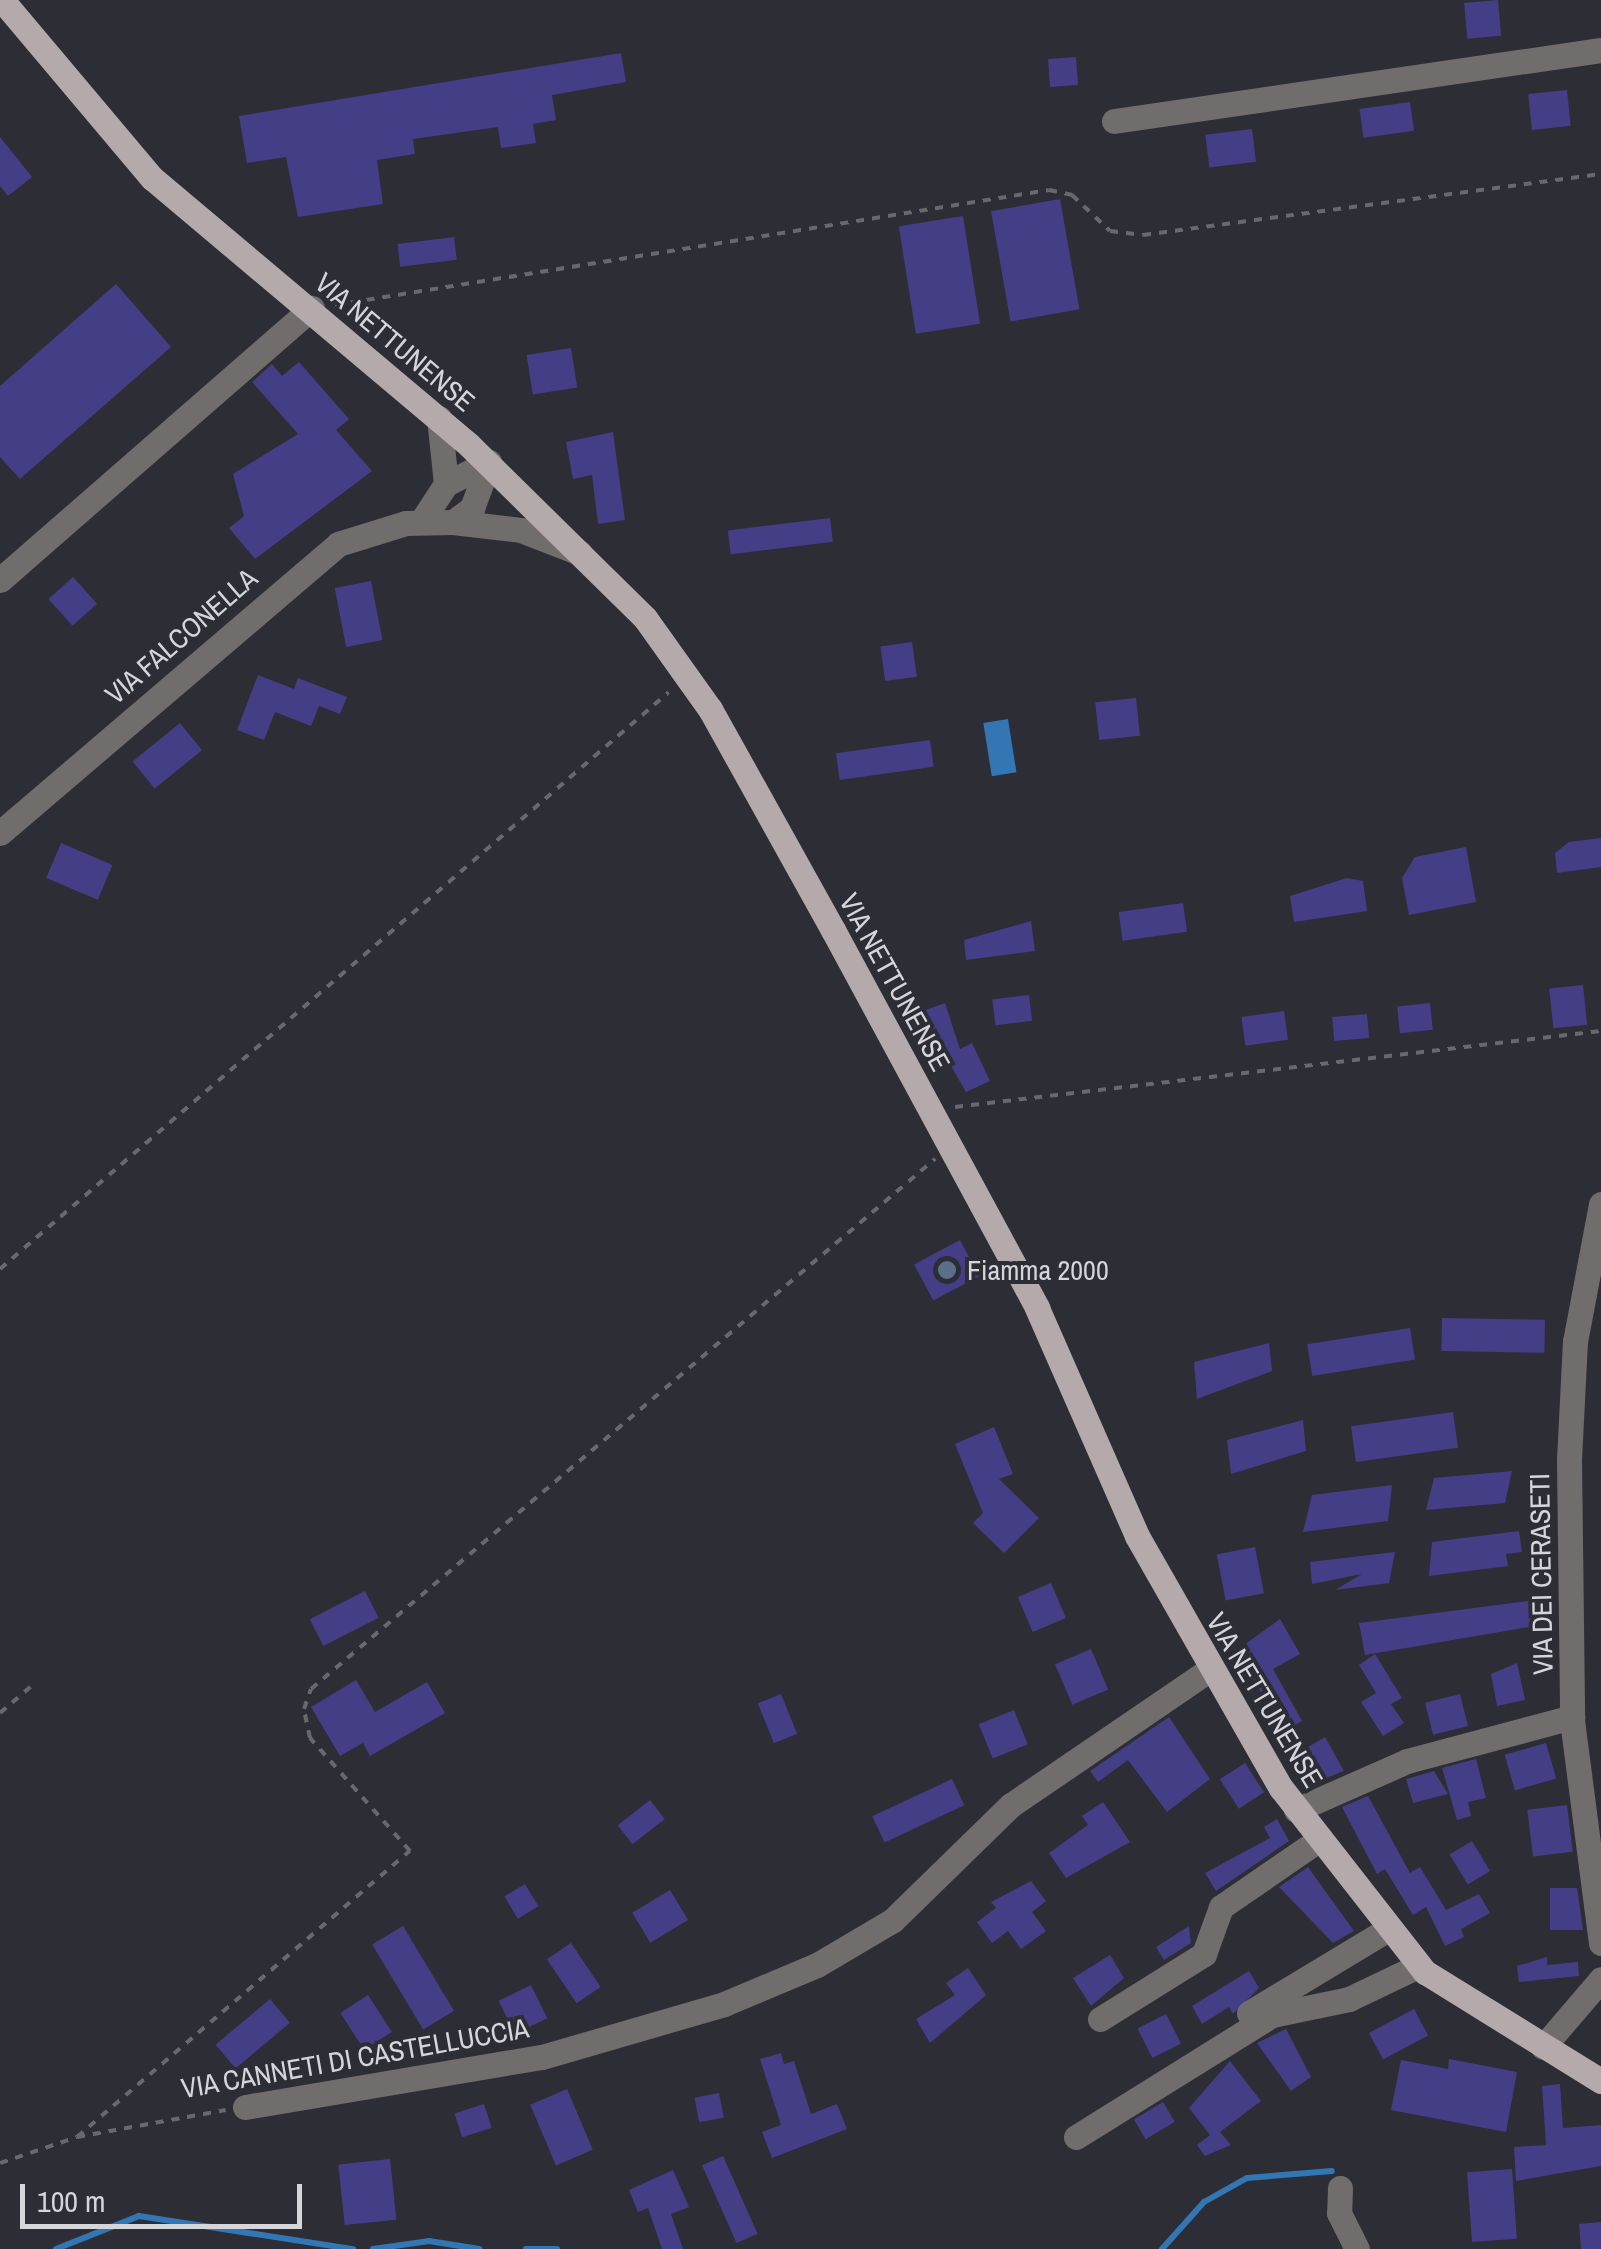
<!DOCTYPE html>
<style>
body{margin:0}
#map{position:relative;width:1601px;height:2249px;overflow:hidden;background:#2d2d35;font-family:"Archivo Narrow",sans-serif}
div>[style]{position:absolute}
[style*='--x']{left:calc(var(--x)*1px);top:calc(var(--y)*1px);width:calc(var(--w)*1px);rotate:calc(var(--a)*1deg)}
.water>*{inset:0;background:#3276b3;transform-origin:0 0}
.stream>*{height:6px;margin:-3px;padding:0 3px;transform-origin:3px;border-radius:3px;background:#3276b3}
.building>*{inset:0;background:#443e86;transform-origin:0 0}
.path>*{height:4px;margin-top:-2px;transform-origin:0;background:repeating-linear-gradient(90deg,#68686f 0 8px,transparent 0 16px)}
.minor>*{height:25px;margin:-12.5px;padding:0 12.5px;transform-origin:12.5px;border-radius:12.5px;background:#726d6d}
.major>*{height:25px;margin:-12.5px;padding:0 12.5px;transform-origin:12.5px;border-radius:12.5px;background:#b5aaab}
.dots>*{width:28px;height:28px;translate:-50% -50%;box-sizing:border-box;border:5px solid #2d2d35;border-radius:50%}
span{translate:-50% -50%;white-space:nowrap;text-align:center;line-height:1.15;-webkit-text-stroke:8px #2d2d35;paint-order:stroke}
.street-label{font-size:28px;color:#d5d5da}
.poi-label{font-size:28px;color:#d5d5da}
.left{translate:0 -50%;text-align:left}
.scale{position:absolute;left:20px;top:2184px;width:282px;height:45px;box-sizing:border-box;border:5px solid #d5d5da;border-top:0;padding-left:12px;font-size:30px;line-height:35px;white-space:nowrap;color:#d5d5da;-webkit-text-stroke:8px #2d2d35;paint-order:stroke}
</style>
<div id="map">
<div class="water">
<i style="left:1008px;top:719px;width:54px;height:25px;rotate:81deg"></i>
</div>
<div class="stream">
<i style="--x:56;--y:2249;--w:89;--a:-21.7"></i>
<i style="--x:139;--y:2216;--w:217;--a:8.8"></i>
<i style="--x:373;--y:2249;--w:57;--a:-8.1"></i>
<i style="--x:429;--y:2241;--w:51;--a:9.1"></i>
<i style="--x:526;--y:2249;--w:31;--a:0"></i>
<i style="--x:1162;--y:2249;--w:63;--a:-48.2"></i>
<i style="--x:1204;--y:2202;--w:49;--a:-29.2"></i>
<i style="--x:1247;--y:2178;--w:85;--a:-4.7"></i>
</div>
<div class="building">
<i style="left:1498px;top:0;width:36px;height:34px;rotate:85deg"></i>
<i style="clip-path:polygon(621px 53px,626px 82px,552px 95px,556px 120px,533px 124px,536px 143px,501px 148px,498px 127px,413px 139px,415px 154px,377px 160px,383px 204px,298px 217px,286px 157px,247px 163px,239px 116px)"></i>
<i style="left:1076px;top:57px;width:28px;height:28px;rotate:86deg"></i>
<i style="left:1567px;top:90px;width:36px;height:39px;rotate:84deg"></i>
<i style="left:1410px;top:102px;width:29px;height:51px;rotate:82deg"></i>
<i style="left:1252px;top:129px;width:33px;height:47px;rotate:83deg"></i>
<i style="clip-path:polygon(0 137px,32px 177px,8px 196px,0 186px)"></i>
<i style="left:1060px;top:199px;width:112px;height:70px;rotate:80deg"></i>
<i style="left:963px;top:216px;width:109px;height:65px;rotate:81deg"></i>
<i style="left:454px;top:237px;width:23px;height:57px;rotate:83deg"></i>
<i style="clip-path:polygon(116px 284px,171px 347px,20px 479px,0 457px,0 386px)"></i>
<i style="left:571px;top:348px;width:40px;height:45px;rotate:81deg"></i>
<i style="clip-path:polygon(299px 362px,349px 419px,336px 430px,372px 471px,255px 559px,229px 528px,244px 516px,233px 474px,298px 434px,252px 382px,272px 364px,282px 376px)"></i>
<i style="clip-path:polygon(613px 432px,625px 520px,598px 524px,592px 475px,573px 479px,566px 442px)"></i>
<i style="left:830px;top:518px;width:24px;height:103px;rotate:83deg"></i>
<i style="left:73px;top:577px;width:36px;height:33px;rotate:48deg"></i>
<i style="left:371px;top:581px;width:60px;height:37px;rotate:79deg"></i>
<i style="left:912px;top:642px;width:35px;height:32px;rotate:82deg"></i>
<i style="clip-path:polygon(258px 675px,294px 689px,298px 678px,347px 697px,340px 714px,319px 706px,311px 726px,275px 712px,264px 740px,237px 730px)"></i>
<i style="left:1136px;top:698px;width:38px;height:41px;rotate:84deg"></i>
<i style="left:180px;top:723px;width:35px;height:61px;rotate:51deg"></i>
<i style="left:930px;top:740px;width:27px;height:95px;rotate:82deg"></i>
<i style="clip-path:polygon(1601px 838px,1601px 867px,1557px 873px,1555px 853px,1569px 842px)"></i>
<i style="left:61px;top:843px;width:56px;height:38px;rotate:23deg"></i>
<i style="clip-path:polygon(1466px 847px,1476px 902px,1409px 915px,1402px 878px,1415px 857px)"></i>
<i style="clip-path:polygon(1347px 878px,1363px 881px,1367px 911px,1294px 922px,1290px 896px)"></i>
<i style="left:1183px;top:903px;width:29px;height:65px;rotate:82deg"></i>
<i style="clip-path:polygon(1031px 921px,1035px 951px,966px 960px,964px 940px)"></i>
<i style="left:1583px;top:985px;width:40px;height:34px;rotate:84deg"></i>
<i style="left:1029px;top:995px;width:26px;height:37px;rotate:83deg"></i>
<i style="clip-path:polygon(945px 1003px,960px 1049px,972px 1043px,990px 1081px,966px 1092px,920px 1012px)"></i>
<i style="left:1430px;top:1003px;width:27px;height:33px;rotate:84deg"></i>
<i style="left:1284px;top:1011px;width:29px;height:43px;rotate:82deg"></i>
<i style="left:1367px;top:1014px;width:24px;height:35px;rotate:85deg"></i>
<i style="left:960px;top:1240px;width:41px;height:52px;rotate:62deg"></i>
<i style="left:1442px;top:1318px;width:103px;height:33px;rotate:1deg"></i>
<i style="left:1410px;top:1328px;width:32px;height:104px;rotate:81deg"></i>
<i style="clip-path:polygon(1269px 1343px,1272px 1371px,1197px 1399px,1194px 1362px)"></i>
<i style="left:1453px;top:1412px;width:36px;height:103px;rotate:82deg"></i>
<i style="clip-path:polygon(1303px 1420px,1306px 1451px,1231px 1474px,1227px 1440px)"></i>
<i style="clip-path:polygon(994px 1427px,1013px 1474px,999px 1479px,1039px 1518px,1004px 1553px,973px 1523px,983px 1513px,955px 1444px)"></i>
<i style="clip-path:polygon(1512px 1471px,1505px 1503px,1426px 1510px,1434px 1478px)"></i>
<i style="clip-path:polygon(1392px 1485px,1388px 1521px,1303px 1532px,1312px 1495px)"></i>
<i style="clip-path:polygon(1519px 1531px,1522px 1552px,1506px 1554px,1508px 1566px,1429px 1576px,1432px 1542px)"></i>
<i style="left:1255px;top:1547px;width:47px;height:39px;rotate:79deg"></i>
<i style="clip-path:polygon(1395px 1552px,1389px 1583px,1335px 1590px,1362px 1574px,1312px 1584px,1310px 1562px)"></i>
<i style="left:1051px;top:1583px;width:38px;height:36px;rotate:67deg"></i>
<i style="left:365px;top:1591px;width:30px;height:62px;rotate:63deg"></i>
<i style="clip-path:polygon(1544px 1599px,1547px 1624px,1365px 1655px,1359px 1623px)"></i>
<i style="clip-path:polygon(1280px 1619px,1300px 1654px,1273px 1669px,1302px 1721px,1283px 1732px,1237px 1650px)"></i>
<i style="left:1091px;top:1649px;width:44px;height:39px;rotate:67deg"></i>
<i style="clip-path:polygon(1375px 1654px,1402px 1698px,1391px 1704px,1404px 1723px,1383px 1736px,1361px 1702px,1376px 1693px,1359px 1665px)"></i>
<i style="clip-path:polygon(1517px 1663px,1525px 1700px,1497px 1706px,1491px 1674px)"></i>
<i style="clip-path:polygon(356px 1680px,375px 1712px,427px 1682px,445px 1713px,370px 1756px,363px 1743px,340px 1756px,311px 1707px)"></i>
<i style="left:781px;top:1694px;width:43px;height:25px;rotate:68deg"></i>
<i style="left:1460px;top:1694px;width:33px;height:36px;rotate:76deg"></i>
<i style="left:1014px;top:1710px;width:37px;height:38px;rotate:68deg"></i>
<i style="clip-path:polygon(1169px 1717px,1210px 1779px,1167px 1812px,1128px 1760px,1098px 1782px,1090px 1771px)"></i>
<i style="clip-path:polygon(1325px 1737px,1344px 1771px,1321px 1780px,1303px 1750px)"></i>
<i style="left:1546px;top:1743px;width:37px;height:43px;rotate:74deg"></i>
<i style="clip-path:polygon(1476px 1759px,1486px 1798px,1468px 1802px,1471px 1816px,1457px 1820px,1442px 1768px)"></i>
<i style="left:1245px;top:1763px;width:35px;height:30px;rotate:57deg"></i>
<i style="clip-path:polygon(1434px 1771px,1448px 1794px,1413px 1803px,1406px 1779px)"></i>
<i style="left:952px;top:1779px;width:29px;height:88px;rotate:65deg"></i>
<i style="clip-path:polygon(1368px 1796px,1410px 1873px,1420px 1867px,1446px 1910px,1479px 1894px,1490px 1913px,1461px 1929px,1464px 1937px,1445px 1946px,1426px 1907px,1413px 1915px,1385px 1869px,1377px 1874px,1342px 1807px)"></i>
<i style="left:650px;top:1800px;width:24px;height:41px;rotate:52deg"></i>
<i style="clip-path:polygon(1103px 1802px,1130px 1842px,1066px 1878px,1049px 1853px,1088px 1825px,1082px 1816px)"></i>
<i style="left:1567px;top:1805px;width:47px;height:40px;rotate:83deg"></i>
<i style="clip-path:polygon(1277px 1819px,1289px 1841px,1216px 1891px,1205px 1873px,1270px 1838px,1264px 1827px)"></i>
<i style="left:1472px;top:1841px;width:35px;height:26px;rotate:59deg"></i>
<i style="clip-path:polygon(1308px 1867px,1354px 1931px,1333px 1943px,1279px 1887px)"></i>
<i style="clip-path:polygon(1031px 1881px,1046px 1901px,1032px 1912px,1046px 1931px,1021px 1949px,1008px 1931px,992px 1943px,977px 1922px,996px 1908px,991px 1902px)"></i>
<i style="left:525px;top:1884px;width:26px;height:24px;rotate:59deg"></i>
<i style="clip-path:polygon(1550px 1888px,1577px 1888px,1583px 1930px,1550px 1930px)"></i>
<i style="left:670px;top:1890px;width:35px;height:44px;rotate:59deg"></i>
<i style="left:403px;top:1926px;width:99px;height:36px;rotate:59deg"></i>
<i style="clip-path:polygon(1189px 1926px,1191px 1943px,1164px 1960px,1156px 1947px)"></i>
<i style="left:571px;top:1943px;width:53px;height:29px;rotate:56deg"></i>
<i style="clip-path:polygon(1110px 1955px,1124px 1978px,1091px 2006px,1073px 1978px)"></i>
<i style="clip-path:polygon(1547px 1957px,1547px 1965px,1578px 1962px,1579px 1976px,1519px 1982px,1517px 1966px)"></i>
<i style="clip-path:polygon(968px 1968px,986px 1995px,930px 2043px,916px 2019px,955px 1995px,946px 1983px)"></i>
<i style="clip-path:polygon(1249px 1971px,1259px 1988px,1233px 2014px,1229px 2007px,1202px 2024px,1192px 2006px)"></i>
<i style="left:531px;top:1985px;width:37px;height:36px;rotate:64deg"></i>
<i style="left:368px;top:1995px;width:44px;height:33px;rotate:57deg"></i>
<i style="left:270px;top:1999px;width:31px;height:71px;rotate:50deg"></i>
<i style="left:1414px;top:2009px;width:30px;height:51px;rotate:62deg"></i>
<i style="left:1166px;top:2014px;width:33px;height:32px;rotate:63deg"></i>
<i style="clip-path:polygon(1286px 2029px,1311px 2077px,1291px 2091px,1257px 2043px)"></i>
<i style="clip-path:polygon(781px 2053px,784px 2064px,794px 2061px,811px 2114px,837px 2104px,847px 2129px,772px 2158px,762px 2132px,781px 2125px,760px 2059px)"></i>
<i style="clip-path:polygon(1449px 2059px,1517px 2072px,1506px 2132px,1391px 2110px,1401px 2060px,1448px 2069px)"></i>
<i style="clip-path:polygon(1230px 2061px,1261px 2101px,1220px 2132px,1231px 2145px,1205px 2156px,1197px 2145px,1210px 2135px,1189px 2108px)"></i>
<i style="clip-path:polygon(1560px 2084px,1563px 2128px,1601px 2125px,1601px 2166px,1516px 2181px,1514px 2147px,1546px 2145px,1542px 2086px)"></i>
<i style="left:567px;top:2089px;width:66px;height:40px;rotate:67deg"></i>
<i style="left:719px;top:2093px;width:25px;height:25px;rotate:79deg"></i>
<i style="left:1163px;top:2102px;width:23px;height:34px;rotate:59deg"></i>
<i style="left:484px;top:2104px;width:25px;height:31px;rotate:72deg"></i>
<i style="left:723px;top:2156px;width:85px;height:23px;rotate:66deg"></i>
<i style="left:390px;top:2159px;width:61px;height:52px;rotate:84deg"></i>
<i style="left:1512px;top:2169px;width:70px;height:45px;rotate:86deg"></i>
<i style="clip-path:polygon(673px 2170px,689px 2207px,671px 2214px,683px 2249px,662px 2249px,648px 2208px,638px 2212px,629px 2190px)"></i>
<i style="clip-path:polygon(1601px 2222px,1601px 2249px,1581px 2249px,1579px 2224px)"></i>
</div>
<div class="path">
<i style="--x:335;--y:305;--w:723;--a:-9.15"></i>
<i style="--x:1049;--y:190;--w:24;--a:12"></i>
<i style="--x:1072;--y:195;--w:52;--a:43.5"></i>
<i style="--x:1110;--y:231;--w:33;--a:7"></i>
<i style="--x:1143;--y:235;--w:462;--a:-7.6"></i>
<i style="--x:955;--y:1107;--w:650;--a:-6.71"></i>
<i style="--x:0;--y:1269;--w:883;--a:-40.78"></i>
<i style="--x:0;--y:1713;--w:46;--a:-40.6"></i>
<i style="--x:77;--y:2137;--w:439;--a:-40.7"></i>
<i style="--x:410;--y:1851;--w:151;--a:-131.5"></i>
<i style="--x:310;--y:1738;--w:30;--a:-102"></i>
<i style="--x:304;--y:1709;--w:21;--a:-71"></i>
<i style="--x:311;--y:1689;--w:819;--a:-40.34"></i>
<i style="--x:0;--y:2163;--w:81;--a:-18.7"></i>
<i style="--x:77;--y:2137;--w:151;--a:-10.3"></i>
</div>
<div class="minor">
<i style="--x:1114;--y:121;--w:492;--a:-8.3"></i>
<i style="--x:439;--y:418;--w:66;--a:83.9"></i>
<i style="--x:421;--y:522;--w:45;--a:-56.7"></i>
<i style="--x:446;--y:484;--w:48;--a:-27.1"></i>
<i style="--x:453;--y:522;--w:24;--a:-36"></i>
<i style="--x:472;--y:508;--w:49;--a:-69.7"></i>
<i style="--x:0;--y:580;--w:414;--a:-41.1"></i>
<i style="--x:0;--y:833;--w:445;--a:-40.5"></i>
<i style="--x:338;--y:544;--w:71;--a:-17.2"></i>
<i style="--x:406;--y:523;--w:47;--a:-1.2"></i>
<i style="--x:453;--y:522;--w:68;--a:6.7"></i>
<i style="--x:521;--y:530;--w:63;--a:21.3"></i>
<i style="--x:1601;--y:1204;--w:139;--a:100.7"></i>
<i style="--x:1575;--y:1341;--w:118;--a:92.9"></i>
<i style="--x:1569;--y:1459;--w:261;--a:89.3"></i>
<i style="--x:1572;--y:1720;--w:225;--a:82.6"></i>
<i style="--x:1296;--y:1810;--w:121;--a:-23.8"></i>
<i style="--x:1407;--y:1761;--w:171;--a:-14.9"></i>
<i style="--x:1249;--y:2013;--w:159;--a:-31.1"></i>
<i style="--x:1100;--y:2019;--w:123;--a:-32"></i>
<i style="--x:1204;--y:1954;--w:50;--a:-70.1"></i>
<i style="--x:1221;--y:1907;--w:116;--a:-34.5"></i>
<i style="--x:1543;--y:2047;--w:89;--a:-49.5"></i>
<i style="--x:245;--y:2107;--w:301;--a:-9.6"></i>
<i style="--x:542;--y:2057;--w:190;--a:-16.2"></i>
<i style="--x:724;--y:2004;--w:101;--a:-22.8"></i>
<i style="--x:817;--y:1965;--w:88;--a:-30.6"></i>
<i style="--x:893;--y:1920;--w:165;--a:-44.3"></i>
<i style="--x:1011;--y:1805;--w:240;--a:-34.3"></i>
<i style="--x:1076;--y:2137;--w:231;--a:-31.9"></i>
<i style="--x:1272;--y:2015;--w:79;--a:-11.7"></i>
<i style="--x:1349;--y:1999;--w:76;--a:-25.6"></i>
<i style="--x:1340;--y:2188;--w:25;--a:92"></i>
<i style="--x:1339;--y:2213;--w:40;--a:63.4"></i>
</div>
<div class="major">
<i style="--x:2;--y:0;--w:233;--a:49.9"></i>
<i style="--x:152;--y:178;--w:414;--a:40.1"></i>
<i style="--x:469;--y:445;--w:247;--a:44.5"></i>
<i style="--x:645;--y:618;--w:112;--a:54.5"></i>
<i style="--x:710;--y:709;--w:253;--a:60.9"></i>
<i style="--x:833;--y:930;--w:430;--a:61.6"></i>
<i style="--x:1037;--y:1308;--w:249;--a:66.3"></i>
<i style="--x:1137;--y:1536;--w:290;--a:60.3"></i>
<i style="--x:1281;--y:1788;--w:234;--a:52"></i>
<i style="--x:1425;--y:1972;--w:207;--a:31.8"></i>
</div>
<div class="dots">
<i style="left:947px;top:1270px;background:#5c6f8a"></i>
</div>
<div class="street-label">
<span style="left:395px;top:342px;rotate:40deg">VIA NETTUNENSE</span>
<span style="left:181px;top:636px;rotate:-41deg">VIA FALCONELLA</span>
<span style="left:895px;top:982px;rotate:61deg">VIA NETTUNENSE</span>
<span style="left:1541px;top:1574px;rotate:-91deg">VIA DEI CERASETI</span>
<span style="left:1265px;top:1700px;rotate:59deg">VIA NETTUNENSE</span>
<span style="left:355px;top:2058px;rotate:-10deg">VIA CANNETI DI CASTELLUCCIA</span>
</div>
<div class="poi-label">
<span class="left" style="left:967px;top:1270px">Fiamma 2000</span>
</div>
<div class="scale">100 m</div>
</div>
